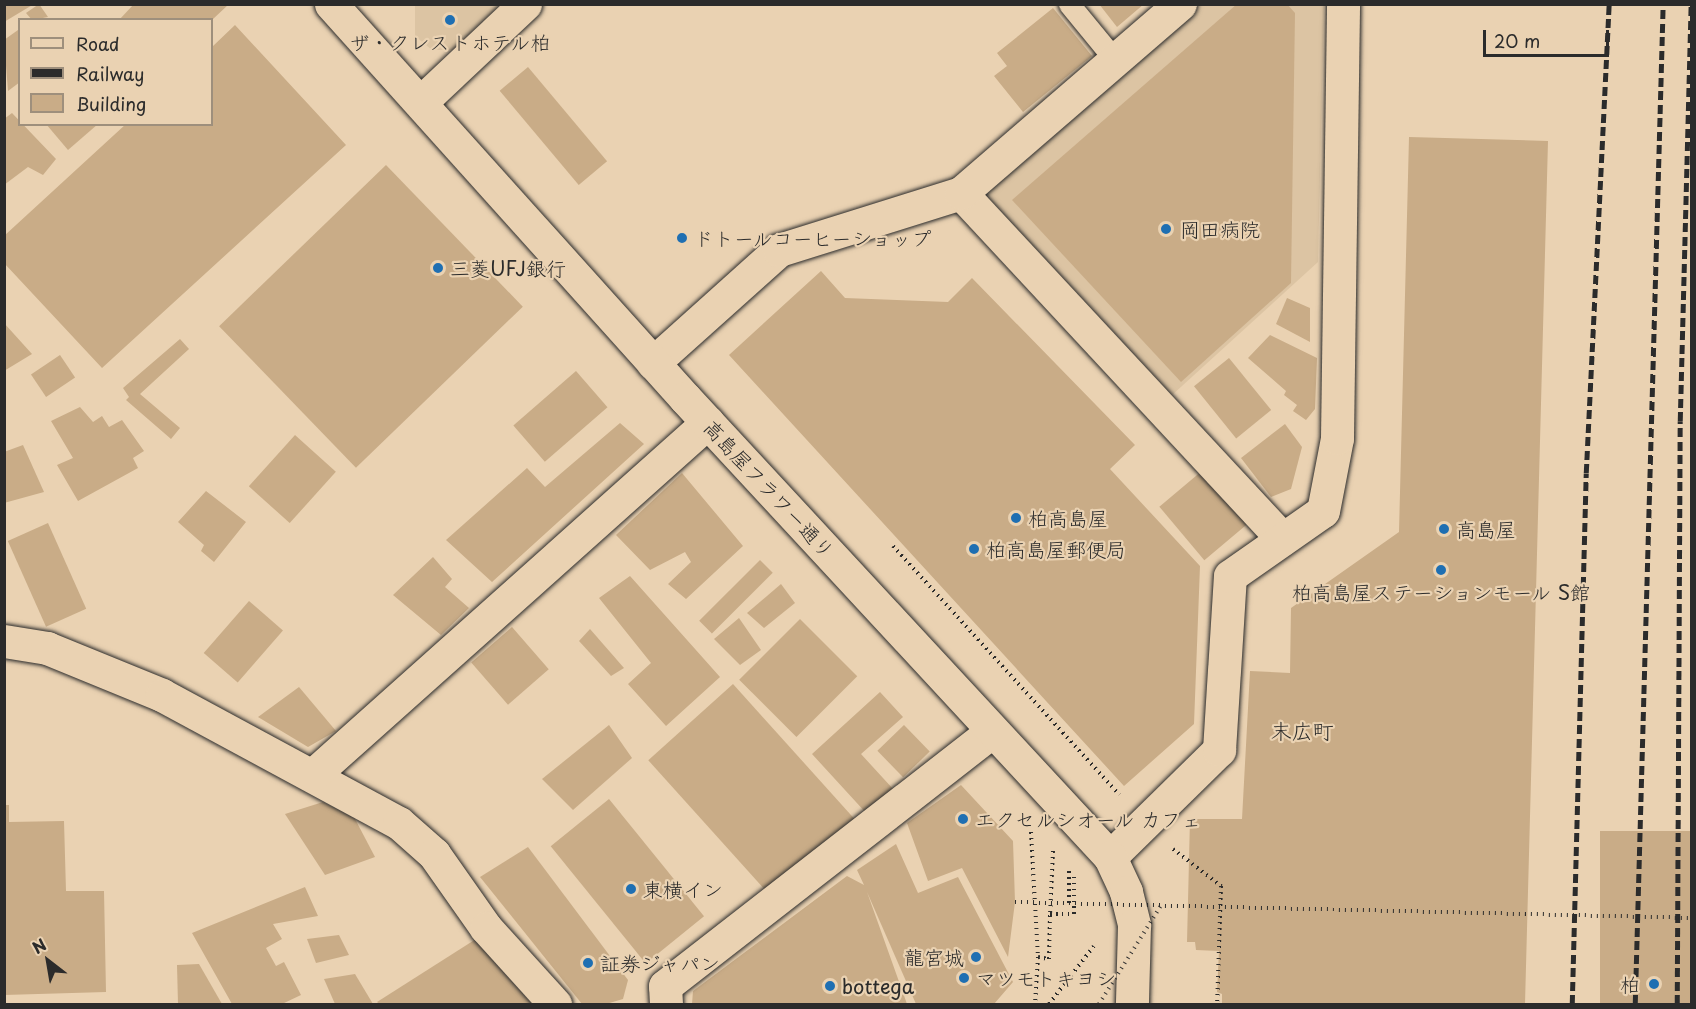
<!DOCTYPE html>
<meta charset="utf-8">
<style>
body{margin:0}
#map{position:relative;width:1696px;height:1009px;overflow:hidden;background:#ead2b2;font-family:"Playpen Sans","Klee One",sans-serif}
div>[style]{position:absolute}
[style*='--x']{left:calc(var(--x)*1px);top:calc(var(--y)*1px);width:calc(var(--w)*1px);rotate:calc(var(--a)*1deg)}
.built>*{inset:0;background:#dcc4a3}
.building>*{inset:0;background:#c9ac87;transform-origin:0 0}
.path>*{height:4px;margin-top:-2px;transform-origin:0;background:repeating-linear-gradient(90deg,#2b2b2b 0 1.5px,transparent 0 6px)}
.roads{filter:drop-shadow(0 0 2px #2b2b2b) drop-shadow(0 0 2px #2b2b2b)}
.service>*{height:21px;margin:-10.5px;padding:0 10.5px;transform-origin:10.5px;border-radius:10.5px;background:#ead2b2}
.minor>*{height:33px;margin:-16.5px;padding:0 16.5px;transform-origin:16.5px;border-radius:16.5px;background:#ead2b2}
.tertiary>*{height:33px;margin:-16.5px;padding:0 16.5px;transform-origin:16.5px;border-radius:16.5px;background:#ead2b2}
.rail>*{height:4.5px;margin-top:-2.25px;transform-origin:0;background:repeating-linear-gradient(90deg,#2b2b2b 0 9px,transparent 0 13.5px)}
.path-bridge>*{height:4px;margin-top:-2px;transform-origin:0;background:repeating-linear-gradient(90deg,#2b2b2b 0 1.5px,transparent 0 6px)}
.dots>*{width:16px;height:16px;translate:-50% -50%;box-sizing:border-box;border:3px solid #ead2b2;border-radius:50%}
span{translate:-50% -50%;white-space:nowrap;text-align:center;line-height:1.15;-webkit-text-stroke:4.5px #ead2b2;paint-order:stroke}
.poi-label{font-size:20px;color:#2b2b2b}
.left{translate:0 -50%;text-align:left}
.right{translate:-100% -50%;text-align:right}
.street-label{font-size:20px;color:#2b2b2b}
.neighbourhood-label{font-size:21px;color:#2b2b2b}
.frame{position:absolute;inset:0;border:6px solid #2b2b2b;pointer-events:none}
.legend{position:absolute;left:18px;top:18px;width:195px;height:108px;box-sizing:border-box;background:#ead2b2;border:2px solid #9e8f7c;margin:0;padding:8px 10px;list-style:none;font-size:18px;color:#2b2b2b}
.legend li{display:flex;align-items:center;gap:12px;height:30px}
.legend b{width:30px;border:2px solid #9e8f7c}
.north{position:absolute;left:18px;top:931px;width:60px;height:60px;-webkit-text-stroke:4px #ead2b2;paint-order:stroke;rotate:329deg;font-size:16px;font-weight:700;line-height:24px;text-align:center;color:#2b2b2b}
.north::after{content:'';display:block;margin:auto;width:21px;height:27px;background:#2b2b2b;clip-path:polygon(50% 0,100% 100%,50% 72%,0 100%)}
.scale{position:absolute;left:1483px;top:30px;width:126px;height:27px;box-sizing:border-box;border:3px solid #2b2b2b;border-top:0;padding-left:8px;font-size:18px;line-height:21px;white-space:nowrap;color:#2b2b2b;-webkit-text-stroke:4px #ead2b2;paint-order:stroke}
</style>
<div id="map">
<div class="built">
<i style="clip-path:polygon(415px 5px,503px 5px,453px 50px,432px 50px,415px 36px)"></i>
<i style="clip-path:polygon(1199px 5px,1324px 5px,1318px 262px,1171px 396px,980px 195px)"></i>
</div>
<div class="building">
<i style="clip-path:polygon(4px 4px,34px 4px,4px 22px)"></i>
<i style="clip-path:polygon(39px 4px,48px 17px,32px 20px,26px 13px)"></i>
<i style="clip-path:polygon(134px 4px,229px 4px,212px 20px,119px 20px)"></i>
<i style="clip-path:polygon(1099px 4px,1144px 4px,1117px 27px)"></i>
<i style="clip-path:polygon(1237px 4px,1287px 4px,1295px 13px,1291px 283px,1181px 382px,1012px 200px)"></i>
<i style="clip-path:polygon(1053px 8px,1092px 56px,1023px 112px,994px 76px,1007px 66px,997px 53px)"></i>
<i style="clip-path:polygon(235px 25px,346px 145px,102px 368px,4px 263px,4px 236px,126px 124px,212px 124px,212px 47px)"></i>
<i style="clip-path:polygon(18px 30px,20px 82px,8px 91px,4px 40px)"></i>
<i style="left:528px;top:67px;width:123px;height:37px;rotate:50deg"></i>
<i style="clip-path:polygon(12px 113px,56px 159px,43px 175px,28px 167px,4px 185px,4px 119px)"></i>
<i style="clip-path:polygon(46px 124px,98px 124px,68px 150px)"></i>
<i style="clip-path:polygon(1409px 137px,1548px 141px,1525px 1004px,1222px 1004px,1222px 994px,1217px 992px,1219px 951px,1196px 950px,1195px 942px,1187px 942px,1190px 819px,1242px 819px,1250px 671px,1290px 673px,1291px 608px,1399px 532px)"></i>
<i style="left:386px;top:165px;width:197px;height:232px;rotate:46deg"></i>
<i style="clip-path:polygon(821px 271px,845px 298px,948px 302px,972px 278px,1135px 445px,1110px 469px,1200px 566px,1194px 724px,1124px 786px,729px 355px)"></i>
<i style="clip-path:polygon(1287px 298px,1310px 308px,1310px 342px,1276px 324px)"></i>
<i style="clip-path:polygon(4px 323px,32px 354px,4px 371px)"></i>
<i style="clip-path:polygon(1270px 335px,1317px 358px,1315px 409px,1306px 420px,1293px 411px,1297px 405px,1284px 395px,1286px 391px,1248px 358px)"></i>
<i style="clip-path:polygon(180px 339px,189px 349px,140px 394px,180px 428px,171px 439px,126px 400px,129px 397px,123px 388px)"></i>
<i style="left:60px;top:355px;width:27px;height:35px;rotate:56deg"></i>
<i style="left:1229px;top:358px;width:67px;height:45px;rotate:51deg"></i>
<i style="left:576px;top:371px;width:48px;height:83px;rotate:49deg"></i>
<i style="clip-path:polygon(80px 407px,93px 422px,102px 416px,109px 427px,122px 420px,144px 451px,133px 458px,138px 468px,78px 501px,57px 465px,73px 458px,51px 421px)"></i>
<i style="clip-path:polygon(620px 423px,644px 444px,492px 582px,446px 540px,527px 468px,545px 487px)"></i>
<i style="clip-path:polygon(1285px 424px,1302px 447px,1291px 489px,1271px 497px,1241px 458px)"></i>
<i style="left:295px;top:435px;width:55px;height:69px;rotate:42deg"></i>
<i style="clip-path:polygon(23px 445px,44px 492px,4px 503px,4px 452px)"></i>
<i style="left:1203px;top:470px;width:70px;height:57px;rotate:50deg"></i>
<i style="clip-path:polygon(682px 473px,743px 546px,686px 599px,668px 584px,691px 562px,685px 552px,650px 570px,616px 535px)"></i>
<i style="clip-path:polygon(206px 491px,246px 522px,214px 562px,201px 551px,204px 545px,178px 522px)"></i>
<i style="left:48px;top:523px;width:94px;height:44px;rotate:66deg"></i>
<i style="clip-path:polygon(433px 557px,452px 579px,445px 587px,469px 608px,441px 635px,393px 595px)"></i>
<i style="left:760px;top:560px;width:18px;height:86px;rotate:45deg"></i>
<i style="clip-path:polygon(630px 576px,720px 677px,666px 726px,628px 684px,651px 663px,599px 598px)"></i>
<i style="clip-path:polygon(781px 584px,795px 603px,764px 628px,747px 613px)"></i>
<i style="left:249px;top:601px;width:45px;height:69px;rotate:41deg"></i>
<i style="clip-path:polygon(739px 618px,761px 650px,740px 665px,714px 639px)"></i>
<i style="left:800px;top:619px;width:81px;height:86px;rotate:45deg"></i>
<i style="left:512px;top:627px;width:56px;height:54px;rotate:49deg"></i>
<i style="clip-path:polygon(590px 629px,624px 668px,611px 676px,579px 641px)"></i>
<i style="left:733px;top:684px;width:186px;height:114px;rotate:48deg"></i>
<i style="clip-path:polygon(299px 687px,336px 731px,308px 747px,258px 717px)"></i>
<i style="clip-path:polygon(880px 692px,903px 717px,861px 754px,894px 790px,867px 814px,812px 754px)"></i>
<i style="clip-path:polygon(609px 725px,632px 758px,573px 810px,542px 779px)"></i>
<i style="left:904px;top:725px;width:37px;height:37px;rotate:46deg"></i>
<i style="clip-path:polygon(961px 785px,1013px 841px,1015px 902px,1008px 957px,962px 868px,928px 881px,907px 823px)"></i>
<i style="left:609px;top:799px;width:151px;height:75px;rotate:51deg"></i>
<i style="clip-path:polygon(323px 802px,354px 817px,375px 857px,325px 875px,285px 814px)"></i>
<i style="clip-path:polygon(4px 805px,9px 805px,9px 822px,64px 821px,66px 891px,104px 891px,106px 992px,4px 995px)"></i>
<i style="left:1692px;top:831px;width:173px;height:92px;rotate:90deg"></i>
<i style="clip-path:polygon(896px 844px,918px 893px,958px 877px,1013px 982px,994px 1004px,916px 1004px,867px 892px,907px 1004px,692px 1004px,693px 991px,847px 876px,864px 885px,857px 870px)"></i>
<i style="clip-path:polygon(528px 847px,628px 980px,623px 999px,606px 1004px,582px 1004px,480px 877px)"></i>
<i style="clip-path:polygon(305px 887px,318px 916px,273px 924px,282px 939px,266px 948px,276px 966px,284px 962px,301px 995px,282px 1004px,232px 1004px,192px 933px)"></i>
<i style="clip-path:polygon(339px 935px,349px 955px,316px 963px,307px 939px)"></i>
<i style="clip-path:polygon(476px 939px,532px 1004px,379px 1004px,377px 1002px)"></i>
<i style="clip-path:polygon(199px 964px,222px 1004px,178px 1004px,177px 965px)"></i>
<i style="clip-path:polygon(355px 974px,373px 1004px,335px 1004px,324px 979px)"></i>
</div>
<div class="path">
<i style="--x:893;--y:546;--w:336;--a:47.7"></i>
<i style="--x:1031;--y:832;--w:125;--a:86.8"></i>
<i style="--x:1038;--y:957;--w:47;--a:93.7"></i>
<i style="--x:1173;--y:849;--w:61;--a:37.6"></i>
<i style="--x:1221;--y:886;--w:118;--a:91.9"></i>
<i style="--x:1053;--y:851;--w:63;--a:92.7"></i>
<i style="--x:1050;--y:914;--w:24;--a:0"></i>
<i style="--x:1074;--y:914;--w:38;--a:-90"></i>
<i style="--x:1069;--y:871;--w:32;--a:90"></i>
<i style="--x:1038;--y:957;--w:11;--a:10"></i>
<i style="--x:1049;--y:959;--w:45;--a:-88.7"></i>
<i style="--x:1049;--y:1004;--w:73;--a:-52.2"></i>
</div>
<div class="roads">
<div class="service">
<i style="--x:1069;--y:4;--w:72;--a:50.6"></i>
</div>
<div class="minor">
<i style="--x:421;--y:102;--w:143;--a:-43.3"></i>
<i style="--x:961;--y:193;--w:472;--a:47.1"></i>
<i style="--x:653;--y:363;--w:169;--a:-41.9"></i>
<i style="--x:779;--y:250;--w:191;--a:-17.4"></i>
<i style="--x:961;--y:193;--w:289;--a:-40.8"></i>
<i style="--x:4;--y:641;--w:44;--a:9.2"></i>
<i style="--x:47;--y:648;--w:124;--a:22.2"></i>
<i style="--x:162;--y:695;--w:269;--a:28.4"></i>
<i style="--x:399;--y:823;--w:47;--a:41.5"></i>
<i style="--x:434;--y:854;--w:90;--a:54.9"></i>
<i style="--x:486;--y:928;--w:103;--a:47.8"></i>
<i style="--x:314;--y:774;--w:528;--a:-41.78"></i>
<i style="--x:1110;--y:857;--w:153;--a:-44.5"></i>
<i style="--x:1219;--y:750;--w:174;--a:-86.4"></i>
<i style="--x:1230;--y:576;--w:113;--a:-35"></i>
<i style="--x:1323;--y:511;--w:74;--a:-79.1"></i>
<i style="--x:1337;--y:438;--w:434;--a:-89.2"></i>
<i style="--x:666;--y:1004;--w:18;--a:-93"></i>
<i style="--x:665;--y:986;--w:415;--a:-37.9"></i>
</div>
<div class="tertiary">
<i style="--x:331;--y:4;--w:530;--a:48.06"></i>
<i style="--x:685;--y:398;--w:626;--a:47.2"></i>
<i style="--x:1110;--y:857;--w:38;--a:65"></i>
<i style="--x:1126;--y:892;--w:34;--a:76"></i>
<i style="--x:1134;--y:925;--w:79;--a:91.5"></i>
</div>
</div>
<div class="rail">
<i style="--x:1572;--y:1004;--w:531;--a:-88.49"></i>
<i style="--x:1586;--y:473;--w:470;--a:-87.2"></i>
<i style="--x:1635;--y:1004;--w:1000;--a:-88.4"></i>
<i style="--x:1677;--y:1004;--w:583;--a:-89.71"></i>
<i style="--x:1680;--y:421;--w:417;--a:-88.5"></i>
</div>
<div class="path-bridge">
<i style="--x:1015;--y:902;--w:677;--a:1.35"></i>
<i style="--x:1099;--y:1004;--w:115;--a:-57.8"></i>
</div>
<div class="dots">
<i style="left:450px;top:20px;background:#1f6fb2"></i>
<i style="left:1166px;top:229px;background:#1f6fb2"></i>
<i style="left:682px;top:238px;background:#1f6fb2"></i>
<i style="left:438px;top:268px;background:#1f6fb2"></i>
<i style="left:1016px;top:518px;background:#1f6fb2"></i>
<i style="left:1444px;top:529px;background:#1f6fb2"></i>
<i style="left:974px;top:549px;background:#1f6fb2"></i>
<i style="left:1441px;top:570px;background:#1f6fb2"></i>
<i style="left:963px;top:819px;background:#1f6fb2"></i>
<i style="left:631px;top:889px;background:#1f6fb2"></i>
<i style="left:976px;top:957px;background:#1f6fb2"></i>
<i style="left:588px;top:963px;background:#1f6fb2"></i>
<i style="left:964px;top:978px;background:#1f6fb2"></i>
<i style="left:1654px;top:984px;background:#1f6fb2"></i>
<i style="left:830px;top:986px;background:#1f6fb2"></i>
</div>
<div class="poi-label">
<span style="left:450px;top:42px">ザ・クレストホテル柏</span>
<span class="left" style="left:1180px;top:229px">岡田病院</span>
<span class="left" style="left:694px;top:238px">ドトールコーヒーショップ</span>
<span class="left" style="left:450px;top:268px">三菱UFJ銀行</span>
<span class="left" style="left:1028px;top:518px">柏高島屋</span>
<span class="left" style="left:1456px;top:529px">高島屋</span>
<span class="left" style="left:986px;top:549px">柏高島屋郵便局</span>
<span style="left:1441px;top:592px">柏高島屋ステーションモール S館</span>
<span class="left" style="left:975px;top:819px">エクセルシオール カフェ</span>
<span class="left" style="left:643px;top:889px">東横イン</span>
<span class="right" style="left:964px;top:957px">龍宮城</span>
<span class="left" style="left:600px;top:963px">証券ジャパン</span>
<span class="left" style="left:976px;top:978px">マツモトキヨシ</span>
<span class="right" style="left:1640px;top:984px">柏</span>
<span class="left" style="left:842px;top:986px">bottega</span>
</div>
<div class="street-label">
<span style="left:769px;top:489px;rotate:47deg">高島屋フラワー通り</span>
</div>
<div class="neighbourhood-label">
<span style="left:1302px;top:730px">末広町</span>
</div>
<div class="frame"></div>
<ul class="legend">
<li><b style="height:8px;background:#ead2b2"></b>Road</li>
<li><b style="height:8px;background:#2b2b2b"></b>Railway</li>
<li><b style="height:16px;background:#c9ac87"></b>Building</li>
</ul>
<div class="north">N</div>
<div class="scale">20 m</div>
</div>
